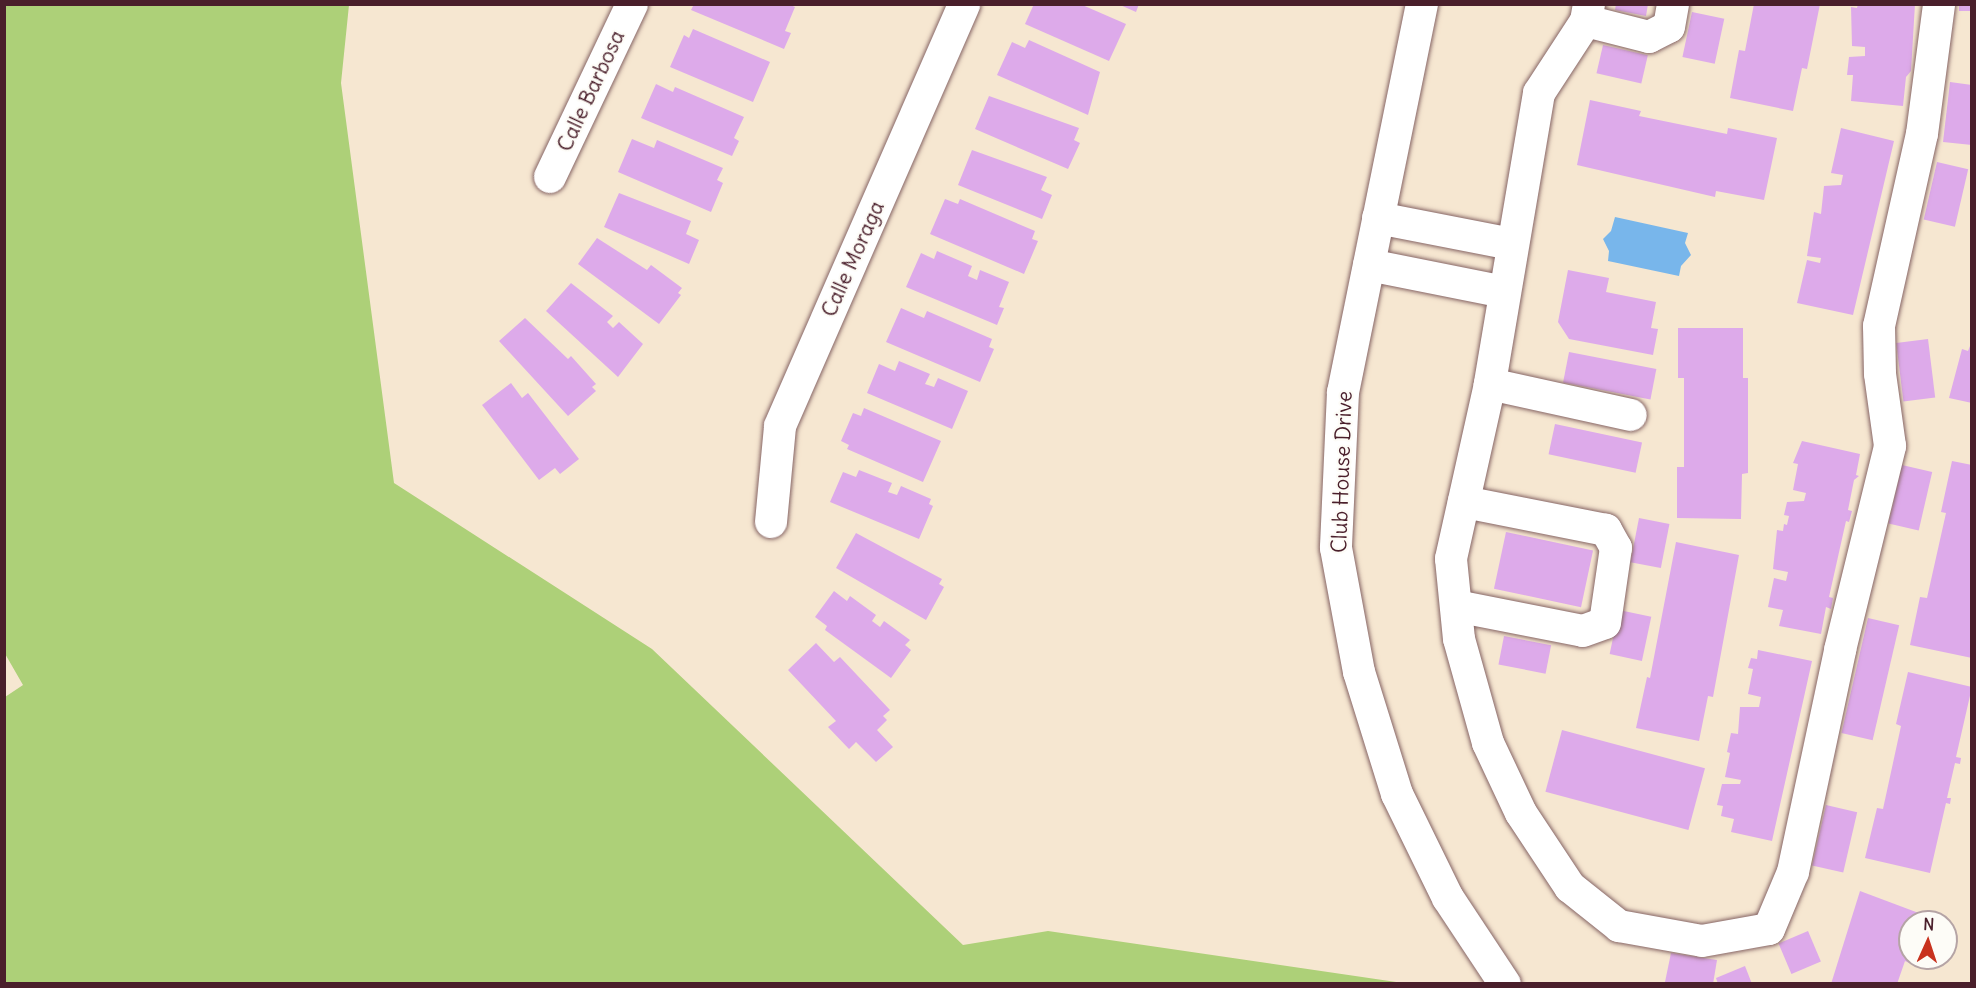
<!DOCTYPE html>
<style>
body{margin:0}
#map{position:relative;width:1976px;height:988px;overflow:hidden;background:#f6e7d1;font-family:Delius,sans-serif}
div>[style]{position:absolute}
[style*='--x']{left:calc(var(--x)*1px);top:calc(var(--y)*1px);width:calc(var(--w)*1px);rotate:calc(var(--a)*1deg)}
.green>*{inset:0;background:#add078}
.water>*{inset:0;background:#78b6eb}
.building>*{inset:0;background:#ddaaea;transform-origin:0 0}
.roads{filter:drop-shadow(0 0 2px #866565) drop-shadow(0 0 2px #866565)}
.minor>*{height:32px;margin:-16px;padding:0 16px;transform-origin:16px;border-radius:16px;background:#fff}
span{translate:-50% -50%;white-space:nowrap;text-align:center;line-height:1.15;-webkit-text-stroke:4.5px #fdfcf7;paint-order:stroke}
.street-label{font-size:21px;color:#4a1f2b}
.frame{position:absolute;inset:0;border:6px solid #4a1f2b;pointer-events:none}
.north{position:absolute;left:1898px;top:910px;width:60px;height:60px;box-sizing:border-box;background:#fdfcf7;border:2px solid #b5a4a5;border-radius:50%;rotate:3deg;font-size:16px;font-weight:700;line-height:24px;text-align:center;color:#4a1f2b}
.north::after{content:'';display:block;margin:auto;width:21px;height:27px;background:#c8321e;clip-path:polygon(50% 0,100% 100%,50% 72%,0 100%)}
</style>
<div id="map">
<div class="green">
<i style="clip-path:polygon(5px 4px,349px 5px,341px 83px,394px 483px,652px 649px,963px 945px,1048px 931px,1403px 983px,5px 983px,5px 697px,23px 685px,4px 652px)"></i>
</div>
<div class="water">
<i style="clip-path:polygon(1615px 217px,1688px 233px,1685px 243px,1691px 255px,1681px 266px,1679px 276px,1608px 261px,1609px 251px,1603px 239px,1611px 231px)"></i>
</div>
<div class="building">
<i style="clip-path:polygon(694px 4px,788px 4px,795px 7px,785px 31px,791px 33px,784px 49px,691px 10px)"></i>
<i style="clip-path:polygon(1034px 4px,1080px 4px,1126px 24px,1109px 61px,1025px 24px)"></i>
<i style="clip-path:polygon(1118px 4px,1139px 4px,1136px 12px)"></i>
<i style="clip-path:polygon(1616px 4px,1648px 4px,1646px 16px,1615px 10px)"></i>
<i style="clip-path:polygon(1754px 4px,1820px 4px,1807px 69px,1802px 68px,1793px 111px,1730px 98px,1739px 50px,1745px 51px)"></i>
<i style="clip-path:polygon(1858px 4px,1915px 4px,1911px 71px,1906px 77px,1903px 106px,1851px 101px,1853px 75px,1847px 75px,1849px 57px,1865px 56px,1865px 47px,1852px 46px,1851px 7px,1857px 8px)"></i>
<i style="left:1959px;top:4px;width:13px;height:7px"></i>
<i style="left:1692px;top:12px;width:33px;height:46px;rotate:12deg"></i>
<i style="clip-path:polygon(693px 29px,770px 62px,753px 102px,670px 67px,684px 35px,689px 38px)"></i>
<i style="clip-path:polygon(1029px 40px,1100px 72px,1088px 115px,997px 75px,1012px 42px,1025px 48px)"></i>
<i style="left:1603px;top:45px;width:46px;height:29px;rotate:13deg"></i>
<i style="clip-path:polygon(1950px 82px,1972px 85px,1972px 145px,1943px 142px)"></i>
<i style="clip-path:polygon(656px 84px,673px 92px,675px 87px,744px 117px,734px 138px,739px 141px,732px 156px,641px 118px)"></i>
<i style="clip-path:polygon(989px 96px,1079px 128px,1074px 140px,1080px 143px,1068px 169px,975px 129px)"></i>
<i style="clip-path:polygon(1590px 100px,1641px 111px,1639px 116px,1727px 134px,1728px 128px,1777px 138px,1764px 200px,1716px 191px,1715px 197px,1577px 165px)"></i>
<i style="clip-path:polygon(1841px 128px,1894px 141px,1853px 315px,1797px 303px,1807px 260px,1820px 263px,1821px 258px,1807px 256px,1814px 212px,1821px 214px,1824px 186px,1841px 185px,1843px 175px,1831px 173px)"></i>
<i style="clip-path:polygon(632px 139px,654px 148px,657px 140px,723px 168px,717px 180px,723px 183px,711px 212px,618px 172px)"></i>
<i style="clip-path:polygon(972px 150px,1047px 177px,1041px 190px,1052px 195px,1042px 219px,958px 185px)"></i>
<i style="left:1937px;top:162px;width:32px;height:59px;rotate:13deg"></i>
<i style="clip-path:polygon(619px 193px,691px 221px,686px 234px,699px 240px,689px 264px,604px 227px)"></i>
<i style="clip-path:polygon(945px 199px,958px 204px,960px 199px,1035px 231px,1032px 239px,1038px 241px,1024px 274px,930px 234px)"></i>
<i style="clip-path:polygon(597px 238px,647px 270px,651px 265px,682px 288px,678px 293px,681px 295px,659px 324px,578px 264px)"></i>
<i style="clip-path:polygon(937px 251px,972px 266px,968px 276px,977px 280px,980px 270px,1009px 282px,999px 307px,1004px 308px,997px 325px,906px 287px,921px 253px,934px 259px)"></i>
<i style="clip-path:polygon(1568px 270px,1609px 278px,1606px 292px,1656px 302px,1651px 328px,1658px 329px,1653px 355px,1569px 339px,1558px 322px)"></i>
<i style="clip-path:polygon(571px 283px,613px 316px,607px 322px,613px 328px,619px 322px,643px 344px,618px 377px,546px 311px)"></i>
<i style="clip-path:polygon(901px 308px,924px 318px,927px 311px,992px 339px,989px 347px,994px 349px,980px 382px,886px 342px)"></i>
<i style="clip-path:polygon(525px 318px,568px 359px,571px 356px,596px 384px,592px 387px,596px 391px,568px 416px,499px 341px)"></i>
<i style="clip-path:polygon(1678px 328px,1743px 328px,1743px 378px,1748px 378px,1748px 473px,1742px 474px,1741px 519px,1677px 518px,1677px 467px,1684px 467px,1684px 378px,1678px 378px)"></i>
<i style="left:1928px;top:339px;width:59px;height:32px;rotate:83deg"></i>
<i style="clip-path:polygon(1972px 341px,1972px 403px,1949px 398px,1962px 349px,1968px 351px)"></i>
<i style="left:1569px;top:352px;width:89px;height:31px;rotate:11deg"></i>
<i style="clip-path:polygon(899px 361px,930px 374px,925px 384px,934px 387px,938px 378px,968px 391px,952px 429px,867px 393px,879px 364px,895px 371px)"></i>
<i style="clip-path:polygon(511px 383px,522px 398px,528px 393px,579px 459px,560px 474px,555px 468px,539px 480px,482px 405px)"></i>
<i style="clip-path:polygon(864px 408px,941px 441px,923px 482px,847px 449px,849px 445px,841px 441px,853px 413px,861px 416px)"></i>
<i style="left:1555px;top:424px;width:89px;height:31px;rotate:12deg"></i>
<i style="clip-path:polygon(1802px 441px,1860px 454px,1856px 475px,1859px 476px,1854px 480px,1848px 510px,1852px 511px,1849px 522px,1846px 521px,1829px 597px,1833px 598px,1831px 609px,1826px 607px,1821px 634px,1779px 626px,1783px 610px,1768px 607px,1774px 578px,1786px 581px,1788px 572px,1773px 569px,1777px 530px,1783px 531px,1784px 524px,1787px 525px,1789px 516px,1784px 515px,1787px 502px,1804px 501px,1806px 493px,1793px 490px,1798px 464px,1793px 463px)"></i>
<i style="clip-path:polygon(1952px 461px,1972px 465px,1972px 658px,1910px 645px,1920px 597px,1927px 598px,1946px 513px,1941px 512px)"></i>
<i style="left:1902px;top:465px;width:31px;height:60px;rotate:13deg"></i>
<i style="clip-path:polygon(859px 470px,892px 483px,888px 492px,897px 495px,901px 486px,931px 499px,929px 504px,933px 506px,919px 539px,830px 502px,843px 472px,856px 477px)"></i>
<i style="left:1639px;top:518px;width:31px;height:45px;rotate:11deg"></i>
<i style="left:1506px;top:532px;width:89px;height:58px;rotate:12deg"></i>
<i style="clip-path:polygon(856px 533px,942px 579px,939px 584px,944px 587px,926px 620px,836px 568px)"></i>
<i style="clip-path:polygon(1676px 542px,1739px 555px,1713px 697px,1708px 696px,1699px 741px,1636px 728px,1647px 677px,1650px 678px)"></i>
<i style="clip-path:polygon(834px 591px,847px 601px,850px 596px,876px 615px,872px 621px,880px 627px,884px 621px,910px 640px,905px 645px,911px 650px,891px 678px,825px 630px,827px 626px,815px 617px)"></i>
<i style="left:1619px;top:610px;width:33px;height:45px;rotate:12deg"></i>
<i style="left:1868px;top:618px;width:32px;height:118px;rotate:13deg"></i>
<i style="left:1504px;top:636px;width:48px;height:29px;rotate:11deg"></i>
<i style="clip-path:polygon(816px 643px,834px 662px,840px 657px,890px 710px,883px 716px,887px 720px,877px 730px,893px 747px,876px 762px,856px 742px,849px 749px,828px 727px,836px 721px,788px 670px)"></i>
<i style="clip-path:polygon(1758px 650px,1812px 661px,1772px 841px,1731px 832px,1734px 819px,1721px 816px,1723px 806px,1717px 805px,1722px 784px,1740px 784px,1741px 780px,1725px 777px,1730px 753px,1727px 752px,1731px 733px,1738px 734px,1740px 707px,1759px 707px,1761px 697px,1748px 694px,1753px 669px,1748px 668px,1751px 658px,1757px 659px)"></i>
<i style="clip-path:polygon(1908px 672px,1972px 687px,1956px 757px,1961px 758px,1960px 764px,1955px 763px,1947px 798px,1951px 798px,1950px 804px,1946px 803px,1930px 873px,1865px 858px,1877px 808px,1883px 809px,1901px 726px,1896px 724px)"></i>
<i style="left:1562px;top:730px;width:148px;height:64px;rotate:15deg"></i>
<i style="left:1826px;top:805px;width:32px;height:62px;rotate:13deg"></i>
<i style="clip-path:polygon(1860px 891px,1924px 915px,1922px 922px,1910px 922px,1911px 958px,1909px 963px,1905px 961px,1897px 984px,1831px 984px)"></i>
<i style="left:1808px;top:931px;width:33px;height:32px;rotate:67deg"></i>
<i style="clip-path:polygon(1671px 953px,1717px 960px,1713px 984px,1665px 982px)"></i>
<i style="clip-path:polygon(1745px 966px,1752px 984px,1718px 984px,1716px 978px)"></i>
</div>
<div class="roads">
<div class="minor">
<i style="--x:1422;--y:4;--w:396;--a:101.5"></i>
<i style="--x:1343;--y:392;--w:156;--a:92.6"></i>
<i style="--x:1336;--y:548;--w:126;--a:79.5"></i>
<i style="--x:1359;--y:672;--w:128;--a:72.7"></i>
<i style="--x:1397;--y:794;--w:116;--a:63.9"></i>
<i style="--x:1448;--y:898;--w:103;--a:56.5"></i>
<i style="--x:1589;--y:4;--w:17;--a:100"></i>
<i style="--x:1586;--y:21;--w:86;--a:123.1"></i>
<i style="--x:1539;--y:93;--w:295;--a:99.6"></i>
<i style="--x:1490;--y:384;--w:179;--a:102.6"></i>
<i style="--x:1451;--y:559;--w:80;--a:84.3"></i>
<i style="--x:1459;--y:639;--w:108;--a:74.4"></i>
<i style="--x:1488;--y:743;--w:77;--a:64.8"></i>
<i style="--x:1521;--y:813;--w:89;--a:56.5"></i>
<i style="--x:1570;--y:887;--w:63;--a:38.5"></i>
<i style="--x:1619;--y:926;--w:84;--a:10.2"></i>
<i style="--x:1702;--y:941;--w:68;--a:-10.2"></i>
<i style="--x:1769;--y:929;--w:62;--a:-67.2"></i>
<i style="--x:1793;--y:872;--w:227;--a:-78"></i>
<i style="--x:1840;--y:650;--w:210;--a:-76.2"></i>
<i style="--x:1890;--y:446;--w:73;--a:-97.9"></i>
<i style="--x:1880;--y:374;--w:48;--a:-91.2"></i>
<i style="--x:1879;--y:326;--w:197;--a:-77.4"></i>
<i style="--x:1922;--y:134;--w:131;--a:-82.5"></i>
<i style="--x:1586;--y:21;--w:65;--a:14.3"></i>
<i style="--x:1649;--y:37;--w:22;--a:-27"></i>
<i style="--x:1669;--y:27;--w:23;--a:-80"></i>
<i style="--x:550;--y:177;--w:191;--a:-64.6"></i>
<i style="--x:1378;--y:218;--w:136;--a:11"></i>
<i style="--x:1369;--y:265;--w:138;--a:11.3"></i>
<i style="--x:1490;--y:384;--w:144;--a:12.4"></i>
<i style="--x:771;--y:522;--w:96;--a:-84.6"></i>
<i style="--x:780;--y:426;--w:460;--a:-66.4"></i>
<i style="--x:1456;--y:606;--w:129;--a:11.1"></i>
<i style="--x:1583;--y:631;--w:23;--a:-20"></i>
<i style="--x:1605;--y:623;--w:76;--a:-81.7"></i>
<i style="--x:1616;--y:548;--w:21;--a:-119"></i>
<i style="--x:1606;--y:530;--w:145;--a:-168.8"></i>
</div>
</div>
<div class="street-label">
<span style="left:591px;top:91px;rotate:-65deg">Calle Barbosa</span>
<span style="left:853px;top:259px;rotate:-66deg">Calle Moraga</span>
<span style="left:1342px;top:472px;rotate:-88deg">Club House Drive</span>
</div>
<div class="frame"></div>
<div class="north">N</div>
</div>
